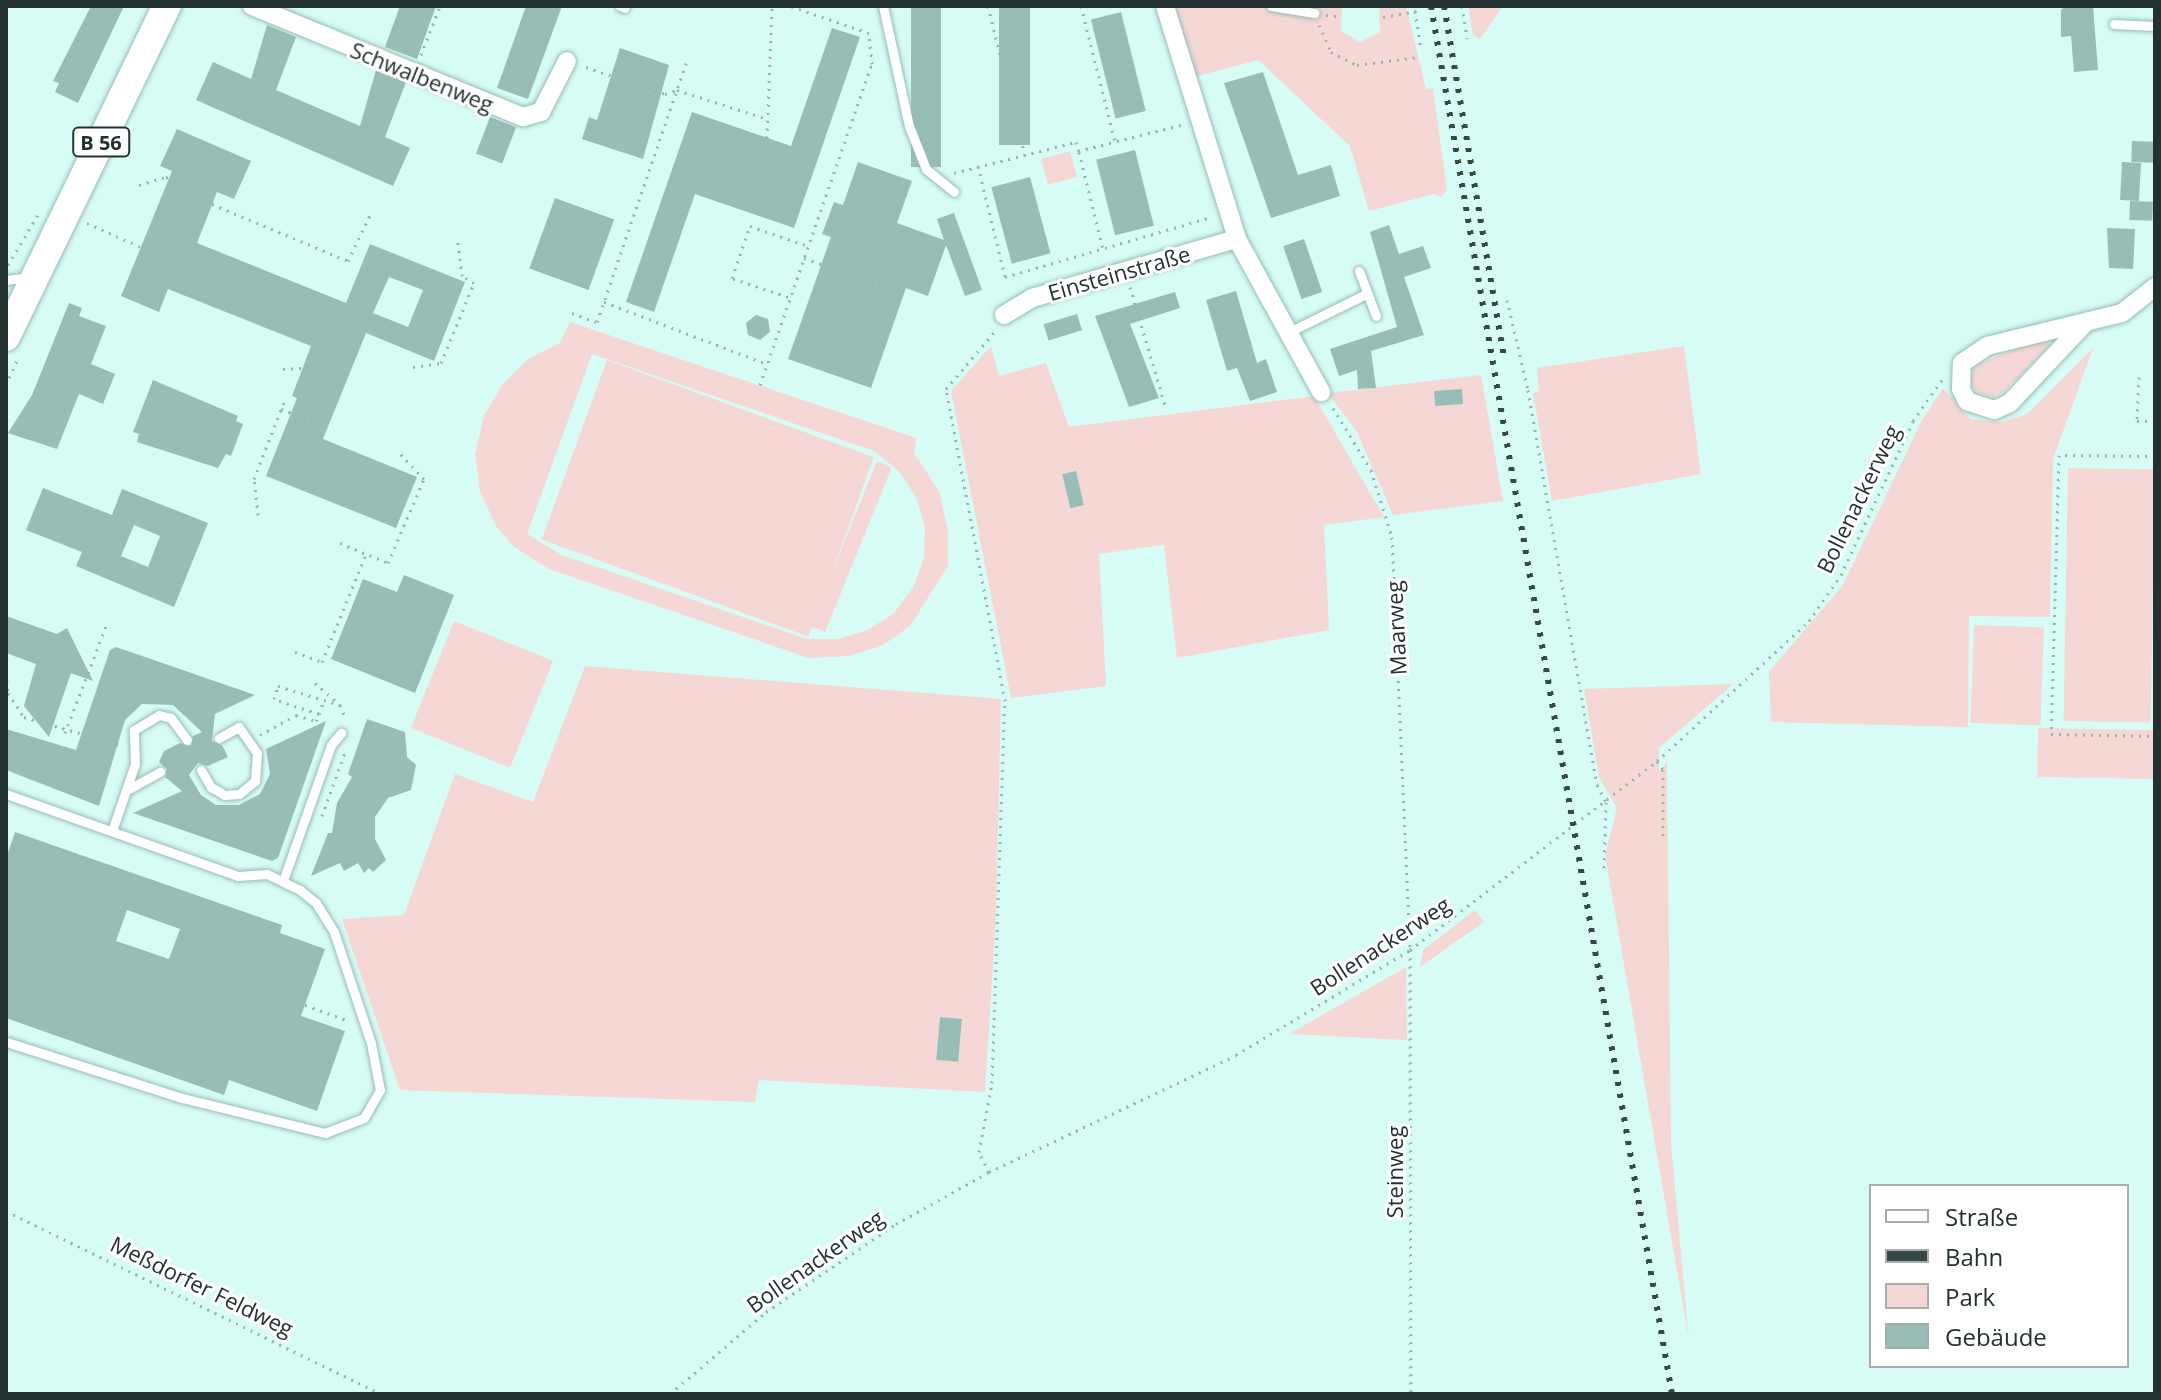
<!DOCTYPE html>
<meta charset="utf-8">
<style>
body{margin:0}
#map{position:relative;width:2161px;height:1400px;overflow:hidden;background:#d6fcf5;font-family:"Open Sans",sans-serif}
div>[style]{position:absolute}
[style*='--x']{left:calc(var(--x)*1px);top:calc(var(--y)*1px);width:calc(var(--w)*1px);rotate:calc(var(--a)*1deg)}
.green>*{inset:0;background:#f5d8d5;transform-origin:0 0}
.building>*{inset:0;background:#98bdb7;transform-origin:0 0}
.path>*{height:3px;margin-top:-1.5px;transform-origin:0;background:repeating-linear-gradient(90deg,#97b5af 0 2px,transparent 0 8px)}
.roads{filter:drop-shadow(0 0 2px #97bcb5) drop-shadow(0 0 2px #97bcb5)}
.service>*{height:9px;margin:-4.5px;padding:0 4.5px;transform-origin:4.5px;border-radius:4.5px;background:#fff}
.minor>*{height:18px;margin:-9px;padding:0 9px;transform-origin:9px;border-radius:9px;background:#fff}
.primary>*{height:28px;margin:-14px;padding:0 14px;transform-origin:14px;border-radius:14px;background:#fff}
.rail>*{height:6px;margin-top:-3px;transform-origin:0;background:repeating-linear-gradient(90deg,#374946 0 4px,transparent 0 12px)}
span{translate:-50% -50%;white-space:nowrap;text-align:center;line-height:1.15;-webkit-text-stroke:6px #fff;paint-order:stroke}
.shield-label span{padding:2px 6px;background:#fff;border:2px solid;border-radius:6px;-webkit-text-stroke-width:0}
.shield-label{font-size:20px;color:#233230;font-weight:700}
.street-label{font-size:22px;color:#233230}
.frame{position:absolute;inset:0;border:8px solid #233230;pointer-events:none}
.legend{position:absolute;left:1869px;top:1184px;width:260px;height:184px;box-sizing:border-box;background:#fff;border:2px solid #a7adac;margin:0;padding:10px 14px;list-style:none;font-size:24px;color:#233230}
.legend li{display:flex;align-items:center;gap:16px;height:40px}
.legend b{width:40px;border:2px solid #a7adac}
</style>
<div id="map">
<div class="green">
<i style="clip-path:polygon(1178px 6px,1342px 6px,1341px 31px,1360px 42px,1380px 32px,1379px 6px,1406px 6px,1426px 89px,1433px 88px,1447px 190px,1442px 197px,1434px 194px,1369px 211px,1350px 146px,1258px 60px,1194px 77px,1176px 13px)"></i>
<i style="clip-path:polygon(1468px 6px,1503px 6px,1480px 39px,1473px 35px)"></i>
<i style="left:1070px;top:151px;width:27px;height:30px;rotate:75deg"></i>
<i style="clip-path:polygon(evenodd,570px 322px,916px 438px,914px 453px,939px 491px,948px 531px,948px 566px,910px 626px,882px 646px,848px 656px,809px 658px,549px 569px,514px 547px,496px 526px,480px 492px,475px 454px,484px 416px,502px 385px,528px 359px,560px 343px,570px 322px,592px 354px,874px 451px,899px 471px,916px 497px,925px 527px,924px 558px,913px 588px,894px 613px,868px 630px,838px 639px,807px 639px,562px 555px,527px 534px,592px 354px)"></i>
<i style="clip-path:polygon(2046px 337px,2049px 346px,2004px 392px,1992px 398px,1975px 391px,1970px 378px,1977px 364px)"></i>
<i style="clip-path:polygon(991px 346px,999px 376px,1046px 363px,1069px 427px,1314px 396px,1384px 517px,1324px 525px,1329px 630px,1177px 658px,1164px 545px,1099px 554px,1106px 686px,1011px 698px,951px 391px)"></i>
<i style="clip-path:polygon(1684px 346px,1701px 474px,1552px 501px,1533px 393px,1539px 391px,1537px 368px)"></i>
<i style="clip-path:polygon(2093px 348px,2053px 459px,2050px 617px,1969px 616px,1968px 727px,1771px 722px,1769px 672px,1843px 585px,1922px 420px,1943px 388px,1970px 419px,2002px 422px,2027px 414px)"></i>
<i style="left:607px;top:360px;width:284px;height:191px;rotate:20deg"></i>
<i style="clip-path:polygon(1481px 375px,1503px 501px,1393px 515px,1357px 432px,1328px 393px)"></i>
<i style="left:877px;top:461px;width:16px;height:178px;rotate:22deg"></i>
<i style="left:2068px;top:468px;width:87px;height:253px;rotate:1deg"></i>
<i style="left:454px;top:621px;width:107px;height:115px;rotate:22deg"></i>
<i style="left:1974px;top:625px;width:70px;height:98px;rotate:2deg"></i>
<i style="clip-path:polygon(585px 666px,1001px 699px,996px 917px,985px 1092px,759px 1080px,755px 1102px,400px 1090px,342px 919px,404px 915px,455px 774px,533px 802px)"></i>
<i style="clip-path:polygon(1733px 684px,1659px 748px,1659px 772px,1667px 762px,1671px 1144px,1689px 1340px,1605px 855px,1617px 808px,1599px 777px,1584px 689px)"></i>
<i style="left:2038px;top:728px;width:117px;height:49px;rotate:1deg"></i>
<i style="clip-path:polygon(1475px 910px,1484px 922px,1420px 967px,1423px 950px)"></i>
<i style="clip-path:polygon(1406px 967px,1407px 1040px,1289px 1034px)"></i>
</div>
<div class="building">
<i style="clip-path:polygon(91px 6px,124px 6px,78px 103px,55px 92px,59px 83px,53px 81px)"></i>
<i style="clip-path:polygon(400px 6px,436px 6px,417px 59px,385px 47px)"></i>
<i style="clip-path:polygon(526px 6px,562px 6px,528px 99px,497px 88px)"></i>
<i style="left:911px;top:6px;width:30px;height:161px"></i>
<i style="left:999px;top:6px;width:31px;height:139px"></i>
<i style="clip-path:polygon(2066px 6px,2093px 6px,2098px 70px,2074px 72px,2071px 36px,2061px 37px,2061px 10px)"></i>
<i style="left:1121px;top:12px;width:102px;height:31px;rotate:76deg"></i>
<i style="clip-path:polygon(267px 25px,296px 37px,276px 90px,360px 126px,376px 70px,406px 82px,385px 137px,410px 148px,393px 186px,196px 100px,213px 62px,251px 79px)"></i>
<i style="clip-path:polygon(832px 28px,860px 37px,794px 228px,695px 194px,654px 312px,626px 302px,692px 112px,791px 146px)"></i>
<i style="clip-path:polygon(620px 48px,669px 65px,643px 159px,582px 139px,589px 117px,597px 120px)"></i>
<i style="clip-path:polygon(1263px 72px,1298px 175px,1331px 165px,1340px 196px,1271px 218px,1224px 83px)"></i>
<i style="left:490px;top:117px;width:28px;height:39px;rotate:21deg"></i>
<i style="clip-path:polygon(evenodd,177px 129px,251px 161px,234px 199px,217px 192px,197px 243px,346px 303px,370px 244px,465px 282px,434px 361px,366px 333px,323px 439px,417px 477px,396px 528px,266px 476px,297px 398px,292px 396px,311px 346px,168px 289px,159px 312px,121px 296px,172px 171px,160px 166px,177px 129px,389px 277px,423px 290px,408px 327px,373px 313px,389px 277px)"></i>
<i style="left:2132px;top:141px;width:23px;height:21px;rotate:2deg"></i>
<i style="left:1135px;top:150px;width:78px;height:40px;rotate:76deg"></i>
<i style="clip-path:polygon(858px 162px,912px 181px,897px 223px,944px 240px,937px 219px,954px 213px,982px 290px,965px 296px,946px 245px,928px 296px,906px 288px,871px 388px,788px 359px,831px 237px,822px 234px,834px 202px,843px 205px)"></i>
<i style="left:2122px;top:162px;width:19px;height:38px;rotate:3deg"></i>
<i style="left:1030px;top:177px;width:79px;height:40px;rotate:75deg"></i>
<i style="left:555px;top:198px;width:63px;height:75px;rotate:20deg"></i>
<i style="left:2130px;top:201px;width:23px;height:19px;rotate:2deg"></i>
<i style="clip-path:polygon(1389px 225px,1399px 254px,1423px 246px,1431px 268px,1404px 277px,1424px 335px,1371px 351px,1376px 388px,1358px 389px,1357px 370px,1339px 376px,1330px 349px,1397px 327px,1370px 232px)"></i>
<i style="clip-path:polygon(2107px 228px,2135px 229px,2133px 269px,2109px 268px)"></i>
<i style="left:1304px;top:239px;width:56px;height:22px;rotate:71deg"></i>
<i style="clip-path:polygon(1236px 291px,1257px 363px,1266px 359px,1277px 392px,1250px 401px,1237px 368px,1227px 371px,1206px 300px)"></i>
<i style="clip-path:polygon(1175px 292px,1180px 308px,1130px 324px,1159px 398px,1129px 407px,1095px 316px)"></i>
<i style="clip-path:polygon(69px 303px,82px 308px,79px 316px,106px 326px,91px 364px,115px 374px,103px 404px,79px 394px,57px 449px,8px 433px,32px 395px)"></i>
<i style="left:1077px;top:314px;width:17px;height:35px;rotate:73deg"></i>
<i style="clip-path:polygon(756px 315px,768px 319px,770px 332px,760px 340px,748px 335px,746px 323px)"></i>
<i style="clip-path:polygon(153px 380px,238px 416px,236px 421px,243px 424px,231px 456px,226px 454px,218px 468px,137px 442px,139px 434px,133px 432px)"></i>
<i style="left:1462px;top:389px;width:15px;height:28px;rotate:86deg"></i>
<i style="left:1076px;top:471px;width:35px;height:14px;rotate:77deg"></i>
<i style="clip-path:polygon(evenodd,43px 488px,112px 515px,122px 489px,208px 523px,174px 607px,76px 566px,82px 552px,26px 530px,43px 488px,134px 525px,160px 536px,148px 567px,121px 556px,134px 525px)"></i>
<i style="clip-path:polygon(404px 575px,454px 595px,415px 693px,331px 659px,363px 579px,397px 592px)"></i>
<i style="clip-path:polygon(6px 616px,57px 634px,67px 628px,93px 681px,71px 673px,49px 737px,24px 706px,36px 664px,6px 653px)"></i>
<i style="clip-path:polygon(116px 647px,255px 695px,215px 714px,212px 741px,222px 745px,228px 757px,208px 766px,198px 763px,189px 775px,201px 795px,216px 805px,239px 805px,260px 794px,270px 774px,266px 749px,326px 721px,278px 858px,272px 861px,133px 813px,182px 791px,165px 777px,167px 769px,159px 762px,164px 751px,180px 743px,191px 746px,193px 736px,202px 732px,173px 705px,142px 704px,125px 720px,99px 806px,6px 770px,6px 729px,76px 750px,110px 650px)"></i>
<i style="clip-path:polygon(367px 719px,405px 732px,407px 757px,416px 765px,411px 790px,388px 798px,375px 817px,375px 839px,386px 860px,373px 872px,369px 868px,364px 873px,358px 863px,344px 871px,340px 863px,311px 876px,328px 833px,332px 833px,337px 803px,352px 777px,348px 774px)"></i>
<i style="clip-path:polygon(evenodd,15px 832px,282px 925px,280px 933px,325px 949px,301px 1016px,345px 1031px,317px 1111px,229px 1080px,224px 1095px,6px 1018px,6px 858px,15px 832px,127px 910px,180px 929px,169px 959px,116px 941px,127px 910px)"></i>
<i style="left:940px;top:1017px;width:22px;height:43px;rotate:5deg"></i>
</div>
<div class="path">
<i style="--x:988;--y:6;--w:154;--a:76.1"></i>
<i style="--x:1081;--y:6;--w:139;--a:75.9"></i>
<i style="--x:1462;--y:6;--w:33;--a:81"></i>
<i style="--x:1415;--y:11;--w:36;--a:81"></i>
<i style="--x:1326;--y:15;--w:11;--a:5"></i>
<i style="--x:1383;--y:17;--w:36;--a:-10"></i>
<i style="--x:1319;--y:25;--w:30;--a:66"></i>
<i style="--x:1331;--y:52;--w:29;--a:27"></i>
<i style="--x:1357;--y:65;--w:62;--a:-7.5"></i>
<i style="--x:421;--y:55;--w:53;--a:-68.8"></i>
<i style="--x:586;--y:67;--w:28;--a:19"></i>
<i style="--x:639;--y:86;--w:27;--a:17"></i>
<i style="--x:665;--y:94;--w:13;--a:-18"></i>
<i style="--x:677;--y:90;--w:96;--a:17.7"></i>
<i style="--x:767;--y:138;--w:132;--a:-87.8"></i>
<i style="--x:1079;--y:152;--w:100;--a:76.1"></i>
<i style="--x:978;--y:166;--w:114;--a:76.3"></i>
<i style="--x:1005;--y:277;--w:215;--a:-16.2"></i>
<i style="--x:954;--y:173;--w:126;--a:-14.3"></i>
<i style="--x:1076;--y:142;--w:9;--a:77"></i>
<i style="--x:1078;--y:151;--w:106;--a:-14.2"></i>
<i style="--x:139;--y:185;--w:28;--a:-17"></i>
<i style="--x:166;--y:177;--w:47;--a:22.7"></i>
<i style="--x:209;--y:195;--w:9;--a:72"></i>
<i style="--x:212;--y:204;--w:147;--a:22.7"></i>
<i style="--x:348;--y:261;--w:51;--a:-64.4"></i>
<i style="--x:87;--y:223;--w:59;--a:24"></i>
<i style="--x:804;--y:258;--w:85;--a:19.3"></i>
<i style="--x:8;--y:265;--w:61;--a:-59.2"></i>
<i style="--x:1130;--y:287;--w:123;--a:73.5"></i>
<i style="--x:788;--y:297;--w:59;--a:-161.3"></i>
<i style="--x:732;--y:278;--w:55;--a:-70.9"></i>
<i style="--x:750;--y:226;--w:61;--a:19"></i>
<i style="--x:1507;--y:300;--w:92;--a:76.9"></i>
<i style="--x:1528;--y:390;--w:401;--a:80.1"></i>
<i style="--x:1597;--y:785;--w:19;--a:62"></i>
<i style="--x:1606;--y:802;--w:68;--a:91.7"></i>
<i style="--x:604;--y:302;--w:172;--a:20.8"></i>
<i style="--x:572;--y:313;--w:27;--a:20"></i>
<i style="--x:597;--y:322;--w:274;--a:-71"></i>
<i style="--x:413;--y:367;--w:28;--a:-8"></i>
<i style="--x:441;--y:363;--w:87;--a:-67.6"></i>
<i style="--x:474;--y:283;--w:14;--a:-150"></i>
<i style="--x:462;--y:276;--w:34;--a:-97"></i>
<i style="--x:283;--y:369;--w:54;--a:-3.2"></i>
<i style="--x:2139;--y:377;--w:44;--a:92.6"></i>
<i style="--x:2137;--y:421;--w:18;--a:0"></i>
<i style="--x:6;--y:385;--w:30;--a:-66"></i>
<i style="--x:760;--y:385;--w:340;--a:-70.8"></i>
<i style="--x:872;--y:64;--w:31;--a:-96"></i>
<i style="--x:869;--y:33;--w:83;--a:-161.1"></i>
<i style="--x:1333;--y:408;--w:73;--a:58.5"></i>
<i style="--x:1371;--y:470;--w:70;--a:72.6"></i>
<i style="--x:1392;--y:537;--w:413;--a:87.5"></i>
<i style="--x:1410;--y:950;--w:444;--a:89.9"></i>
<i style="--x:281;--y:409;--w:36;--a:21"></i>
<i style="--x:2155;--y:456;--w:96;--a:-179.4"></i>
<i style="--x:2059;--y:455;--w:279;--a:91.6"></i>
<i style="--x:2051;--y:734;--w:104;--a:1.1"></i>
<i style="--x:258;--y:515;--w:36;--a:-96"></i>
<i style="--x:254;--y:479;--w:88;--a:-68.7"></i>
<i style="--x:340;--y:543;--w:52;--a:22.6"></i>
<i style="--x:388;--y:563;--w:91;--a:-66.8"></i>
<i style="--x:424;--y:479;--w:37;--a:-133"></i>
<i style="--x:295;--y:652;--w:29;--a:20"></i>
<i style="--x:322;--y:662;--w:117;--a:-67.8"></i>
<i style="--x:6;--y:673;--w:20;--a:84"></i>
<i style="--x:8;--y:693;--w:29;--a:56"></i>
<i style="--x:24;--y:717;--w:101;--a:16.1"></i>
<i style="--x:315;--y:683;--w:33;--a:41"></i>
<i style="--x:340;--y:705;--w:15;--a:67"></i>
<i style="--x:319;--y:714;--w:15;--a:-70"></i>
<i style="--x:65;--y:733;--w:120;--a:-69"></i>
<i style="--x:260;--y:735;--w:41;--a:-29.1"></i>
<i style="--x:296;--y:715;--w:21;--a:17"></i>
<i style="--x:316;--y:721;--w:8;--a:-67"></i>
<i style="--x:319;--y:714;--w:47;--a:-161.6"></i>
<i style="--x:274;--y:699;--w:14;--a:-73"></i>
<i style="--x:278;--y:686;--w:65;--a:17"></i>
<i style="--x:1657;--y:761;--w:11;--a:56"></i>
<i style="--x:1663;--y:770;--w:67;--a:90"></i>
<i style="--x:322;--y:816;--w:68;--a:-70.2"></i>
<i style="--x:305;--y:1005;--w:47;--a:20"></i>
<i style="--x:989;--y:1172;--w:22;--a:-117"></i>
<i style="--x:979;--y:1152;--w:70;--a:-79.3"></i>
<i style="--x:992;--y:1083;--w:382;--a:-88.1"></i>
<i style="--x:1005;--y:701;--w:318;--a:-100.7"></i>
<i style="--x:946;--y:389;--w:76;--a:-49.8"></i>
<i style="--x:6;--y:1211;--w:417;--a:26"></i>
<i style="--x:670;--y:1394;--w:126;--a:-40.5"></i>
<i style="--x:766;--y:1312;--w:157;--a:-34.1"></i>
<i style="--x:896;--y:1224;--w:107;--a:-29.2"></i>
<i style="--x:989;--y:1172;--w:273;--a:-25.3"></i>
<i style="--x:1236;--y:1055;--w:203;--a:-31.1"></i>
<i style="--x:1410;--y:950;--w:311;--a:-37.4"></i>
<i style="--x:1657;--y:761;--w:207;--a:-42.6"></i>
<i style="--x:1809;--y:621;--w:56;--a:-55.2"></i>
<i style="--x:1841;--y:575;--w:170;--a:-64.9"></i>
<i style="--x:1913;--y:421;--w:52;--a:-55.1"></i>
</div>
<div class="roads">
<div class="service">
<i style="--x:620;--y:6;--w:5;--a:22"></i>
<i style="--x:883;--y:6;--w:123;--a:77.8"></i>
<i style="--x:909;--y:126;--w:46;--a:68.4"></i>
<i style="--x:926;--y:169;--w:36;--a:39"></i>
<i style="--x:1271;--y:6;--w:44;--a:9.2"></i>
<i style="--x:2114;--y:24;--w:41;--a:2.8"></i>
<i style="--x:1359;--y:271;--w:48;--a:69.3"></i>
<i style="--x:6;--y:280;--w:25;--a:-7"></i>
<i style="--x:1287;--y:333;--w:90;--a:-26.3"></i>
<i style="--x:201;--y:770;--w:20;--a:60"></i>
<i style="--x:211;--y:787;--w:16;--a:30"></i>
<i style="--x:225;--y:795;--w:14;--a:-4"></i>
<i style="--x:239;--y:794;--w:21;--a:-39"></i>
<i style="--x:255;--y:781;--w:28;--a:-86"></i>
<i style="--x:257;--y:753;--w:32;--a:-125"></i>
<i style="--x:239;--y:727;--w:23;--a:151"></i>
<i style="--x:127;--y:790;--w:38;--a:-29"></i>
<i style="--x:6;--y:794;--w:246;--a:19.5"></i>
<i style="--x:238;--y:876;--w:29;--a:-4"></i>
<i style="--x:267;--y:874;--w:37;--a:26"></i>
<i style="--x:300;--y:890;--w:21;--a:39"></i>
<i style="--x:316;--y:903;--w:34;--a:58"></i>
<i style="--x:334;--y:932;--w:117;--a:71.6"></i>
<i style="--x:371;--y:1043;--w:48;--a:79.2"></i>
<i style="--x:380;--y:1090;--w:32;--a:120"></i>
<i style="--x:364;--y:1118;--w:42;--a:159"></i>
<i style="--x:325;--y:1133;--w:147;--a:-166.2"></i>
<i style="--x:182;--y:1098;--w:185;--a:-162.3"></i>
<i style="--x:112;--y:831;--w:71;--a:-71.1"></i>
<i style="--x:135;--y:764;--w:34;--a:-92"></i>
<i style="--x:134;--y:730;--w:29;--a:-31"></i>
<i style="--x:159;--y:715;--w:12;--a:14"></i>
<i style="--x:171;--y:718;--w:27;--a:54"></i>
<i style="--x:284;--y:878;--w:141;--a:-70.5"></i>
<i style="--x:331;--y:745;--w:16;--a:-50"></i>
</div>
<div class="minor">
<i style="--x:252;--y:6;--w:293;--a:22.3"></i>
<i style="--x:523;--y:117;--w:19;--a:-16"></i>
<i style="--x:541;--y:112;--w:57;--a:-63"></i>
<i style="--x:1165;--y:6;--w:244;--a:72.8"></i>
<i style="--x:1237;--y:239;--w:175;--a:61.2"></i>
<i style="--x:1004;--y:315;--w:33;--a:-31"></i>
<i style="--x:1032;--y:298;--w:213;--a:-16.1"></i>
<i style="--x:2085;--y:323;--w:110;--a:133.2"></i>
<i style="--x:2010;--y:403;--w:17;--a:156"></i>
<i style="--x:1994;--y:410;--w:28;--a:-162"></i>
<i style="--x:1967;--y:401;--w:13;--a:-117"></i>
<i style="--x:1961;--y:389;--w:26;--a:-88"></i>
<i style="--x:1962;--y:363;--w:30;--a:-34"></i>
<i style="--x:1987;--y:346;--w:139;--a:-13.7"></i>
<i style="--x:2122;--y:313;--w:42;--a:-38.2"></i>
</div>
<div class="primary">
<i style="--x:6;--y:337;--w:368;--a:-64.1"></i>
</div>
</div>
<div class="rail">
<i style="--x:1431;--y:6;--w:1409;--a:80.15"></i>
<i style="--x:1444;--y:6;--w:356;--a:80.3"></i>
</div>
<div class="shield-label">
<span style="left:101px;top:142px">B 56</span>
</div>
<div class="street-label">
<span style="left:422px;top:77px;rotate:22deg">Schwalbenweg</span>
<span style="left:1119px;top:273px;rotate:-16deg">Einsteinstraße</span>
<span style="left:1858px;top:499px;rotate:-64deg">Bollenackerweg</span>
<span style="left:1396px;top:628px;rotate:-93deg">Maarweg</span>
<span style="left:1380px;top:946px;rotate:-33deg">Bollenackerweg</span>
<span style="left:1395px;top:1172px;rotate:-90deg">Steinweg</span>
<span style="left:815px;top:1261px;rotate:-35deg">Bollenackerweg</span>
<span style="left:202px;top:1286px;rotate:26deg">Meßdorfer Feldweg</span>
</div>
<div class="frame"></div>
<ul class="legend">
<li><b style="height:10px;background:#fff"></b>Straße</li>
<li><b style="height:10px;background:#374946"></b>Bahn</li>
<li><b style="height:22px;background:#f5d8d5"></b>Park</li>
<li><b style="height:22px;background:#98bdb7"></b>Gebäude</li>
</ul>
</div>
